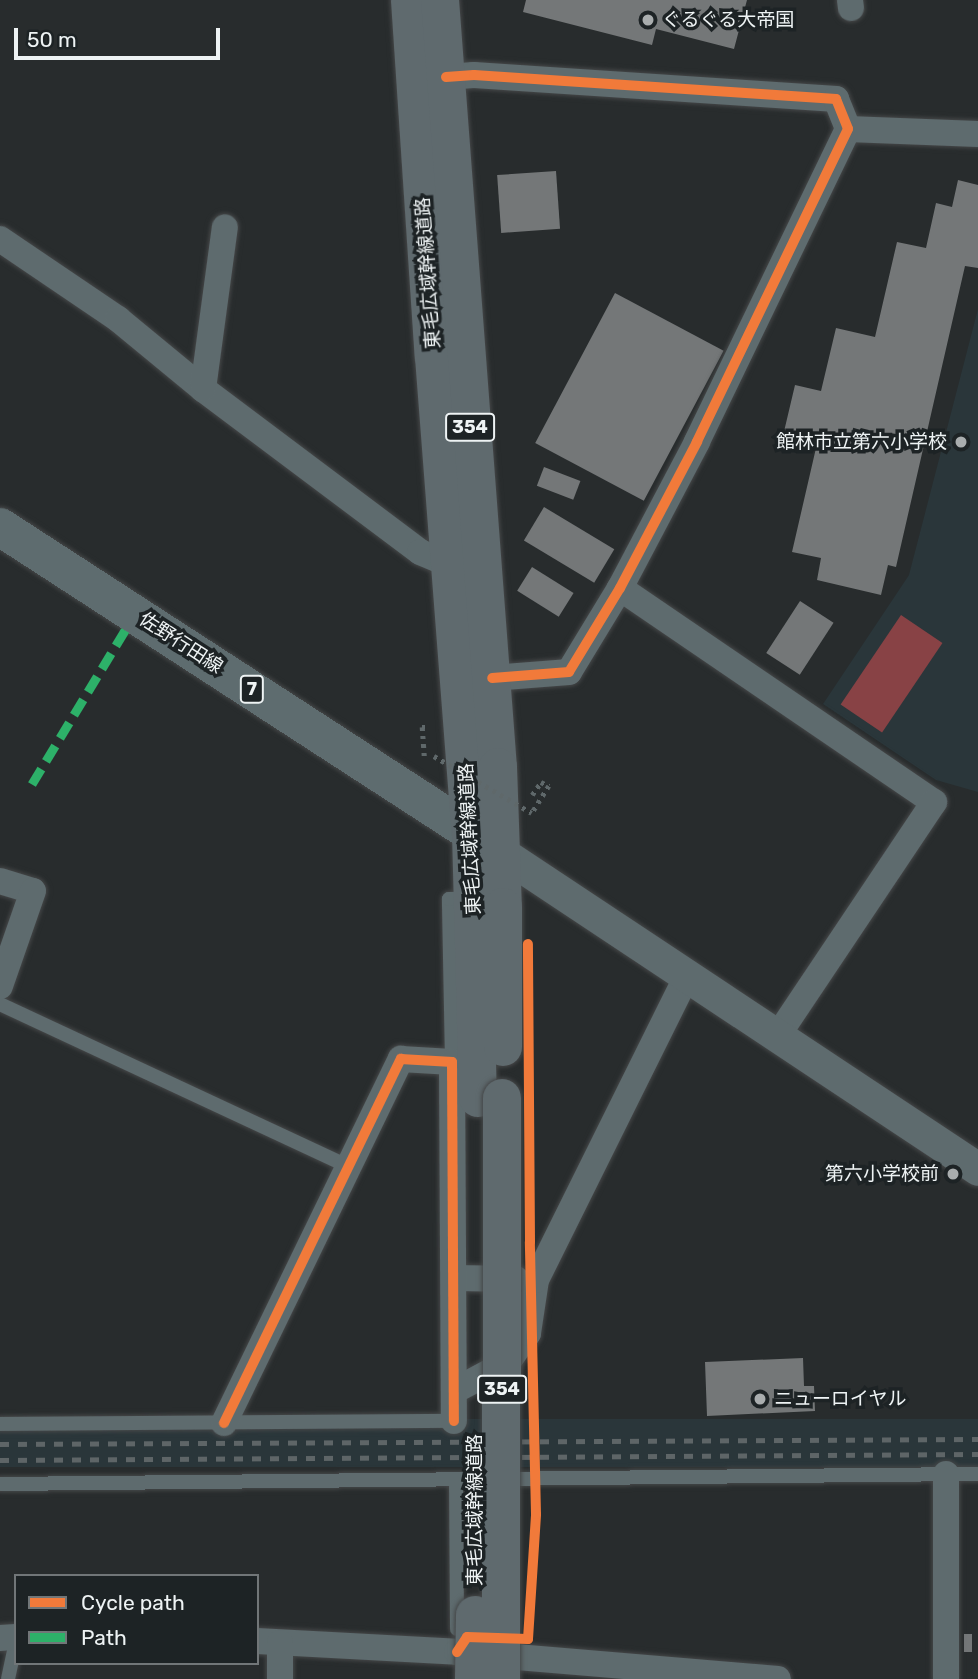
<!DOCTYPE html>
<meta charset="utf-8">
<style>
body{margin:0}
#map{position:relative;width:978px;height:1679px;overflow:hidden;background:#282c2d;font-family:Rubik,"Noto Sans JP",sans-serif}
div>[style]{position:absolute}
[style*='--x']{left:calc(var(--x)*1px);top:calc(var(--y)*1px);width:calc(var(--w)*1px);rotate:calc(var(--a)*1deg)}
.built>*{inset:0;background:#2a363a;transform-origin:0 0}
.water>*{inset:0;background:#884245;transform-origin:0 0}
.building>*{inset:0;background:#747778;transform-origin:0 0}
.path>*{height:4.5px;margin-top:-2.25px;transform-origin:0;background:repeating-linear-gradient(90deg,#5f686a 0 3.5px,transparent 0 8.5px)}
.roads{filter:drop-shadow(0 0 2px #454748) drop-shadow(0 0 2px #454748)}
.service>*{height:14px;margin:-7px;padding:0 7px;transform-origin:7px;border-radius:7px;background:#5e6b6e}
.minor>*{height:26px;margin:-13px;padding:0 13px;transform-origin:13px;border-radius:13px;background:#5e6b6e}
.tertiary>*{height:33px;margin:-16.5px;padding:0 16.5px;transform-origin:16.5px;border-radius:16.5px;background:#5e6b6e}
.primary>*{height:38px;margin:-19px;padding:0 19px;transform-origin:19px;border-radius:19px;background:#5e6c6f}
.trunk>*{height:38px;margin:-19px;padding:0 19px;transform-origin:19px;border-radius:19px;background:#5f6a6e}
.rail>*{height:5px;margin-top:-2.5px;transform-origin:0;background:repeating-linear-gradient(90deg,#5e6567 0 9px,transparent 0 18px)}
.path-bridge>*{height:4.5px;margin-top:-2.25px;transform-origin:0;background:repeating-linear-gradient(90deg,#5f686a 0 3.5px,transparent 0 8.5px)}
.bridges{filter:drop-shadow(0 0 2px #454748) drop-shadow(0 0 2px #454748)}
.trunk-bridge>*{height:38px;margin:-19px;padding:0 19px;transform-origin:19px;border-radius:19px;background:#5f6a6e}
.quiet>*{height:9px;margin-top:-4.5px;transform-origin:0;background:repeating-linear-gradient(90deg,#2db169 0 18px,transparent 0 27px)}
.cycleway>*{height:10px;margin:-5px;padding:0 5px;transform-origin:5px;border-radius:5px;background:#f17a3a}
.dots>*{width:19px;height:19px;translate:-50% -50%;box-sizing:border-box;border:4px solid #1d2325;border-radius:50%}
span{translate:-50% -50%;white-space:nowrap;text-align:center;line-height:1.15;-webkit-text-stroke:7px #1d2325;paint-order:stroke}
.shield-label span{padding:2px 5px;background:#1d2325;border:2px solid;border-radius:5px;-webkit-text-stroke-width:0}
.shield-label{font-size:18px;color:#eef3f4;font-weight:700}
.poi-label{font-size:19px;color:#eef3f4}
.left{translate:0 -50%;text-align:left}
.right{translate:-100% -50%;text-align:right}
.street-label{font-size:19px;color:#eef3f4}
.legend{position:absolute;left:14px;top:1574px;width:245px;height:91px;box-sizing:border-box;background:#1d2325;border:2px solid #717678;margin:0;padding:9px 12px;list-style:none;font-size:21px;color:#eef3f4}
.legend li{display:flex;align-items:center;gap:14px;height:35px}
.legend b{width:35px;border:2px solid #717678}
.scale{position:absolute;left:14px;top:28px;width:206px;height:32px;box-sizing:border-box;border:4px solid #eef3f4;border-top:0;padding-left:9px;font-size:21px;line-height:24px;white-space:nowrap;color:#eef3f4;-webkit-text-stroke:5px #1d2325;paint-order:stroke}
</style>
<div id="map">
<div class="built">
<i style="clip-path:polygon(978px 309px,978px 792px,936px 780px,823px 704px,909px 575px)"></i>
<i style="left:978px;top:1419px;width:48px;height:978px;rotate:90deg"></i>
</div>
<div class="water">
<i style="left:901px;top:615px;width:50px;height:108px;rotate:34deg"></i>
</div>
<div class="building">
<i style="clip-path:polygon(526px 0,747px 0,734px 49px,656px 29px,652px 45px,523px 12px)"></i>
<i style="left:556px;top:171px;width:58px;height:59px;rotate:86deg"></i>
<i style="clip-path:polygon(958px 180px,978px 185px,978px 268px,965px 266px,896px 567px,888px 565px,881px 595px,817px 580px,821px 558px,792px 552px,816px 448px,782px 440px,795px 385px,821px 391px,836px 328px,875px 337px,897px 242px,926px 248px,936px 203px,952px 207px)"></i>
<i style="left:615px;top:293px;width:123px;height:170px;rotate:28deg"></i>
<i style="left:544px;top:467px;width:39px;height:20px;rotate:21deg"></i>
<i style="left:544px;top:507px;width:82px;height:39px;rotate:31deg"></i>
<i style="left:532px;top:567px;width:49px;height:28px;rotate:32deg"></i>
<i style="left:800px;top:601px;width:40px;height:62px;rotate:33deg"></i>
<i style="clip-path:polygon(803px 1358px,804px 1386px,814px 1386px,815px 1411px,707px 1416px,705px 1362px)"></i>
<i style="left:964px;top:1634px;width:8px;height:18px"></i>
</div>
<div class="path">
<i style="--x:424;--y:756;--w:29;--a:-94"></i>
<i style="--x:422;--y:727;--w:8;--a:0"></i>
<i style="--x:532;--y:795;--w:16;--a:-55"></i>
<i style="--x:541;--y:782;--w:9;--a:27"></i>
<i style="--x:549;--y:786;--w:31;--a:122"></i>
</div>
<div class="roads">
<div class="service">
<i style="--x:0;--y:1004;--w:385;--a:25"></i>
<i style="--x:452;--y:1062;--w:163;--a:-91.1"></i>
<i style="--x:449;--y:899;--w:24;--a:-2"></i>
<i style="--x:0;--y:1424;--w:454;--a:-0.4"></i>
<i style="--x:456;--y:1479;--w:150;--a:89.6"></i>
<i style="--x:0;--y:1484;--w:978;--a:-0.59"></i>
<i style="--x:8;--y:1679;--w:38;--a:-78"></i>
</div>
<div class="minor">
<i style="--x:850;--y:0;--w:8;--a:83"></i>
<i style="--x:446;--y:77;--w:28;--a:-4"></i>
<i style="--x:474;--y:75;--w:363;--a:3.8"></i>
<i style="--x:836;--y:99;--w:32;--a:68"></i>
<i style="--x:848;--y:129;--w:348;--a:115.8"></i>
<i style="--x:697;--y:442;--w:165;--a:117.8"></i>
<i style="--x:620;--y:588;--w:98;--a:121.3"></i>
<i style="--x:569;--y:672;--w:77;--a:175.5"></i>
<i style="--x:848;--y:129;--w:130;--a:2.2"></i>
<i style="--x:0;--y:239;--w:143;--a:34.1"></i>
<i style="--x:118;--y:319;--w:110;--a:39.5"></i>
<i style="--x:203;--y:389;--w:271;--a:36.9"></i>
<i style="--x:420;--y:552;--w:33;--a:23"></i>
<i style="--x:203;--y:389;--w:163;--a:-82.3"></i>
<i style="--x:620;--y:588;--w:380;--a:34.3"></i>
<i style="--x:934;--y:802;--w:280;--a:123.8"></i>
<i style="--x:0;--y:881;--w:34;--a:17"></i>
<i style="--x:33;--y:891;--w:101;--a:109.2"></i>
<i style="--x:454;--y:1278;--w:62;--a:0.9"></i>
<i style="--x:454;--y:1391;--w:61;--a:-28.2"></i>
<i style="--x:508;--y:1362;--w:35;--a:-55"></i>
<i style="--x:528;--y:1333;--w:54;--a:-81.4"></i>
<i style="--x:536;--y:1280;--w:339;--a:-63.6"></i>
<i style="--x:224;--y:1423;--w:405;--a:-64.1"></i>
<i style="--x:401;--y:1059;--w:51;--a:3.4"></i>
<i style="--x:452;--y:1062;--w:359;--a:89.7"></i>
<i style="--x:0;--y:1638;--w:16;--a:-4"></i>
<i style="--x:257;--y:1641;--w:200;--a:3.1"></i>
<i style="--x:457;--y:1652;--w:322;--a:4.8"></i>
<i style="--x:280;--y:1643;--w:36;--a:90"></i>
<i style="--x:946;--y:1679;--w:205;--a:-90"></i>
</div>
<div class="tertiary">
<i style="--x:502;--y:853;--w:571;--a:33.58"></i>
</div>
<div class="primary">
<i style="--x:0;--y:527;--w:590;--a:32.96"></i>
</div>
<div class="trunk">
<i style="--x:410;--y:0;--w:358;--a:86.2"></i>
<i style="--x:434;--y:357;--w:477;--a:85.6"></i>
<i style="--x:471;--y:833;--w:265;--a:88.5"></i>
<i style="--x:440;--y:0;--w:769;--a:85.68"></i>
<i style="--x:498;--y:767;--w:140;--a:88"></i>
<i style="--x:503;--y:907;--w:140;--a:90"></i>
</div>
</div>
<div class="rail">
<i style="--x:0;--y:1444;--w:978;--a:-0.29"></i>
<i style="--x:0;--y:1460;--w:978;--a:-0.35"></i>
</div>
<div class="path-bridge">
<i style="--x:434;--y:756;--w:113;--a:30.2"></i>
</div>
<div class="bridges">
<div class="trunk-bridge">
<i style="--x:474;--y:1679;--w:64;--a:-89.1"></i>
<i style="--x:501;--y:1679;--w:581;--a:-89.9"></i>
</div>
</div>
<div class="quiet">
<i style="--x:32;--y:784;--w:181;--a:-58.8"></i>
</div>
<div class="cycleway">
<i style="--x:446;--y:77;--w:28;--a:-4"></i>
<i style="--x:474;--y:75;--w:363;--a:3.8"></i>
<i style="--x:836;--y:99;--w:32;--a:68"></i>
<i style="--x:848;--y:129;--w:348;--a:115.8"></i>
<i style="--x:697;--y:442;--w:165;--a:117.8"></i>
<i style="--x:620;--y:588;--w:98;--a:121.3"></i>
<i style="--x:569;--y:672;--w:77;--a:175.5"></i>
<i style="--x:224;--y:1423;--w:405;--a:-64.1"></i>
<i style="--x:401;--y:1059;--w:51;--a:3.4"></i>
<i style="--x:452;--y:1062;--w:359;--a:89.7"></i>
<i style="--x:457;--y:1652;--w:18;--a:-56"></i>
<i style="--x:467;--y:1637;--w:61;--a:1.9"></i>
<i style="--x:528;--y:1639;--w:125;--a:-86.3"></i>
<i style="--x:536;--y:1514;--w:272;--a:-91.3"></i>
<i style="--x:530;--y:1242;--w:298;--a:-90.4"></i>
</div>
<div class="dots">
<i style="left:648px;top:20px;background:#a9adae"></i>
<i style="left:961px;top:442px;background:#a9adae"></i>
<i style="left:953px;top:1174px;background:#a9adae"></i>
<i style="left:760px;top:1399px;background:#a9adae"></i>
</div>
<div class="shield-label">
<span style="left:470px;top:427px">354</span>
<span style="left:252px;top:689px">7</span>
<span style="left:502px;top:1389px">354</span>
</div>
<div class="poi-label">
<span class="left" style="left:662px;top:20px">ぐるぐる大帝国</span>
<span class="right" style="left:947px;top:442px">館林市立第六小学校</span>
<span class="right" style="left:939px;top:1174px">第六小学校前</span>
<span class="left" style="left:774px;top:1399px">ニューロイヤル</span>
</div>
<div class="street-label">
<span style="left:428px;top:273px;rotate:-94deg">東毛広域幹線道路</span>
<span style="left:181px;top:643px;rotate:33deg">佐野行田線</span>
<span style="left:470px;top:839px;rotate:-93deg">東毛広域幹線道路</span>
<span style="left:475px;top:1510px;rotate:-90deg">東毛広域幹線道路</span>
</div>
<ul class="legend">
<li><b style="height:9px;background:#f17a3a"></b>Cycle path</li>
<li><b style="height:9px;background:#2db169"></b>Path</li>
</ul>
<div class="scale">50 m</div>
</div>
